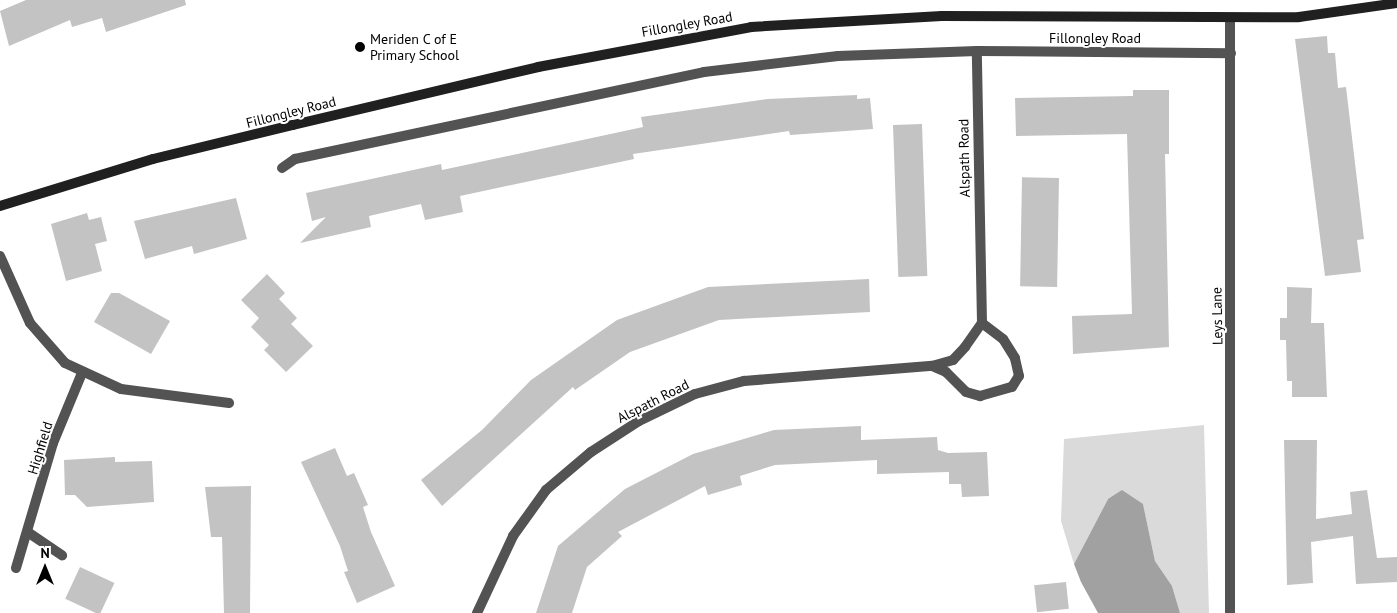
<!DOCTYPE html>
<style>
body{margin:0}
#map{position:relative;width:1397px;height:613px;overflow:hidden;background:#fff;font-family:"PT Sans",sans-serif}
div>[style]{position:absolute}
[style*='--x']{left:calc(var(--x)*1px);top:calc(var(--y)*1px);width:calc(var(--w)*1px);rotate:calc(var(--a)*1deg)}
.green>*{inset:0;background:#dadada}
.water>*{inset:0;background:#a1a1a1}
.building>*{inset:0;background:#c3c3c3;transform-origin:0 0}
.minor>*{height:10px;margin:-5px;padding:0 5px;transform-origin:5px;border-radius:5px;background:#535353}
.secondary>*{height:10px;margin:-5px;padding:0 5px;transform-origin:5px;border-radius:5px;background:#202020}
.dots>*{width:14px;height:14px;translate:-50% -50%;box-sizing:border-box;border:2px solid #fff;border-radius:50%}
span{translate:-50% -50%;white-space:nowrap;text-align:center;line-height:1.15;-webkit-text-stroke:4px #fff;paint-order:stroke}
.street-label{font-size:14px;color:#000}
.poi-label{font-size:14px;color:#000}
.left{translate:0 -50%;text-align:left}
.north{position:absolute;left:20px;top:543px;width:50px;height:50px;-webkit-text-stroke:4px #fff;paint-order:stroke;rotate:0deg;font-size:14px;font-weight:700;line-height:20px;text-align:center;color:#000}
.north::after{content:'';display:block;margin:auto;width:18px;height:22px;background:#000;clip-path:polygon(50% 0,100% 100%,50% 72%,0 100%)}
</style>
<div id="map">
<div class="green">
<i style="clip-path:polygon(1204px 425px,1209px 613px,1180px 613px,1172px 586px,1155px 561px,1143px 504px,1108px 499px,1074px 564px,1061px 521px,1064px 439px)"></i>
</div>
<div class="water">
<i style="clip-path:polygon(1122px 490px,1143px 504px,1155px 561px,1172px 586px,1180px 613px,1098px 613px,1081px 582px,1074px 564px,1108px 499px)"></i>
</div>
<div class="building">
<i style="clip-path:polygon(26px 0,185px 0,186px 5px,106px 32px,102px 18px,72px 27px,70px 20px,9px 46px,0 11px)"></i>
<i style="clip-path:polygon(1327px 36px,1328px 53px,1335px 53px,1338px 88px,1346px 87px,1364px 239px,1357px 240px,1361px 272px,1325px 276px,1295px 39px)"></i>
<i style="clip-path:polygon(1133px 90px,1169px 90px,1169px 154px,1165px 154px,1169px 347px,1073px 354px,1072px 316px,1132px 314px,1127px 134px,1016px 136px,1015px 98px,1133px 96px)"></i>
<i style="clip-path:polygon(857px 95px,857px 99px,870px 98px,873px 129px,790px 135px,789px 131px,633px 154px,634px 159px,460px 196px,463px 212px,425px 220px,421px 204px,369px 216px,371px 227px,300px 243px,326px 217px,312px 221px,306px 193px,441px 164px,442px 170px,643px 127px,641px 117px,768px 99px)"></i>
<i style="left:922px;top:124px;width:152px;height:29px;rotate:88deg"></i>
<i style="left:1059px;top:178px;width:109px;height:37px;rotate:91deg"></i>
<i style="clip-path:polygon(236px 198px,247px 239px,194px 254px,192px 246px,145px 259px,134px 221px)"></i>
<i style="clip-path:polygon(87px 213px,89px 220px,101px 217px,107px 241px,95px 244px,102px 271px,66px 281px,51px 224px)"></i>
<i style="clip-path:polygon(267px 274px,285px 293px,279px 299px,297px 318px,291px 324px,313px 346px,286px 372px,264px 350px,269px 345px,251px 327px,259px 318px,241px 300px)"></i>
<i style="clip-path:polygon(869px 279px,870px 312px,719px 320px,630px 352px,575px 390px,573px 387px,442px 506px,421px 480px,482px 430px,531px 380px,617px 320px,708px 287px)"></i>
<i style="clip-path:polygon(1287px 287px,1312px 288px,1311px 323px,1324px 323px,1327px 397px,1292px 397px,1292px 381px,1287px 381px,1286px 340px,1280px 340px,1280px 318px,1287px 318px)"></i>
<i style="clip-path:polygon(111px 293px,119px 293px,170px 321px,151px 354px,94px 322px)"></i>
<i style="clip-path:polygon(861px 426px,861px 440px,937px 437px,938px 450px,948px 453px,987px 452px,989px 496px,962px 497px,961px 484px,949px 484px,949px 472px,877px 474px,877px 460px,775px 465px,740px 476px,742px 485px,708px 495px,705px 486px,618px 532px,622px 536px,587px 567px,572px 613px,536px 613px,558px 546px,625px 489px,693px 454px,774px 430px)"></i>
<i style="clip-path:polygon(1284px 440px,1317px 440px,1316px 519px,1352px 514px,1350px 492px,1367px 490px,1377px 558px,1397px 557px,1397px 582px,1356px 584px,1353px 536px,1311px 542px,1313px 583px,1287px 585px)"></i>
<i style="clip-path:polygon(335px 448px,347px 476px,354px 473px,368px 505px,363px 507px,371px 532px,395px 586px,357px 603px,344px 572px,348px 571px,340px 546px,301px 462px)"></i>
<i style="clip-path:polygon(115px 457px,115px 462px,152px 461px,154px 502px,87px 507px,75px 495px,65px 495px,64px 460px)"></i>
<i style="clip-path:polygon(251px 486px,250px 613px,224px 613px,222px 537px,211px 537px,205px 487px)"></i>
<i style="left:80px;top:567px;width:38px;height:35px;rotate:25deg"></i>
<i style="left:1066px;top:582px;width:27px;height:32px;rotate:84deg"></i>
</div>
<div class="minor">
<i style="--x:1230;--y:18;--w:595;--a:90"></i>
<i style="--x:282;--y:168;--w:16;--a:-35"></i>
<i style="--x:295;--y:159;--w:418;--a:-12"></i>
<i style="--x:704;--y:72;--w:135;--a:-6.8"></i>
<i style="--x:838;--y:56;--w:139;--a:-2.1"></i>
<i style="--x:977;--y:51;--w:254;--a:0.5"></i>
<i style="--x:0;--y:256;--w:73;--a:65.9"></i>
<i style="--x:30;--y:323;--w:53;--a:48.8"></i>
<i style="--x:65;--y:363;--w:62;--a:24.9"></i>
<i style="--x:121;--y:389;--w:109;--a:7.4"></i>
<i style="--x:932;--y:366;--w:15;--a:23"></i>
<i style="--x:946;--y:372;--w:28;--a:45"></i>
<i style="--x:966;--y:392;--w:15;--a:16"></i>
<i style="--x:980;--y:396;--w:33;--a:-16"></i>
<i style="--x:1012;--y:387;--w:13;--a:-58"></i>
<i style="--x:1019;--y:376;--w:18;--a:-103"></i>
<i style="--x:1015;--y:358;--w:22;--a:-122"></i>
<i style="--x:1003;--y:339;--w:26;--a:-143"></i>
<i style="--x:29;--y:533;--w:40;--a:34"></i>
<i style="--x:16;--y:568;--w:130;--a:-73.5"></i>
<i style="--x:53;--y:443;--w:76;--a:-67.5"></i>
<i style="--x:477;--y:613;--w:85;--a:-64.9"></i>
<i style="--x:513;--y:536;--w:57;--a:-54.3"></i>
<i style="--x:546;--y:490;--w:59;--a:-40.2"></i>
<i style="--x:591;--y:452;--w:57;--a:-32.9"></i>
<i style="--x:639;--y:421;--w:62;--a:-25.7"></i>
<i style="--x:695;--y:394;--w:51;--a:-14.9"></i>
<i style="--x:744;--y:381;--w:189;--a:-4.6"></i>
<i style="--x:932;--y:366;--w:22;--a:-16"></i>
<i style="--x:953;--y:360;--w:18;--a:-47"></i>
<i style="--x:965;--y:347;--w:29;--a:-55"></i>
<i style="--x:982;--y:323;--w:272;--a:-91.1"></i>
</div>
<div class="secondary">
<i style="--x:0;--y:206;--w:160;--a:-17.1"></i>
<i style="--x:153;--y:159;--w:144;--a:-13.7"></i>
<i style="--x:293;--y:125;--w:252;--a:-13.3"></i>
<i style="--x:538;--y:67;--w:217;--a:-10.6"></i>
<i style="--x:751;--y:27;--w:191;--a:-3.3"></i>
<i style="--x:942;--y:16;--w:357;--a:0.2"></i>
<i style="--x:1299;--y:17;--w:99;--a:-8.1"></i>
</div>
<div class="dots">
<i style="left:360px;top:47px;background:#000"></i>
</div>
<div class="street-label">
<span style="left:687px;top:24px;rotate:-10deg">Fillongley Road</span>
<span style="left:1095px;top:38px">Fillongley Road</span>
<span style="left:291px;top:112px;rotate:-14deg">Fillongley Road</span>
<span style="left:964px;top:158px;rotate:-91deg">Alspath Road</span>
<span style="left:1217px;top:316px;rotate:-91deg">Leys Lane</span>
<span style="left:653px;top:401px;rotate:-27deg">Alspath Road</span>
<span style="left:40px;top:448px;rotate:-73deg">Highfield</span>
</div>
<div class="poi-label">
<span class="left" style="left:370px;top:47px">Meriden C of E<br>Primary School</span>
</div>
<div class="north">N</div>
</div>
